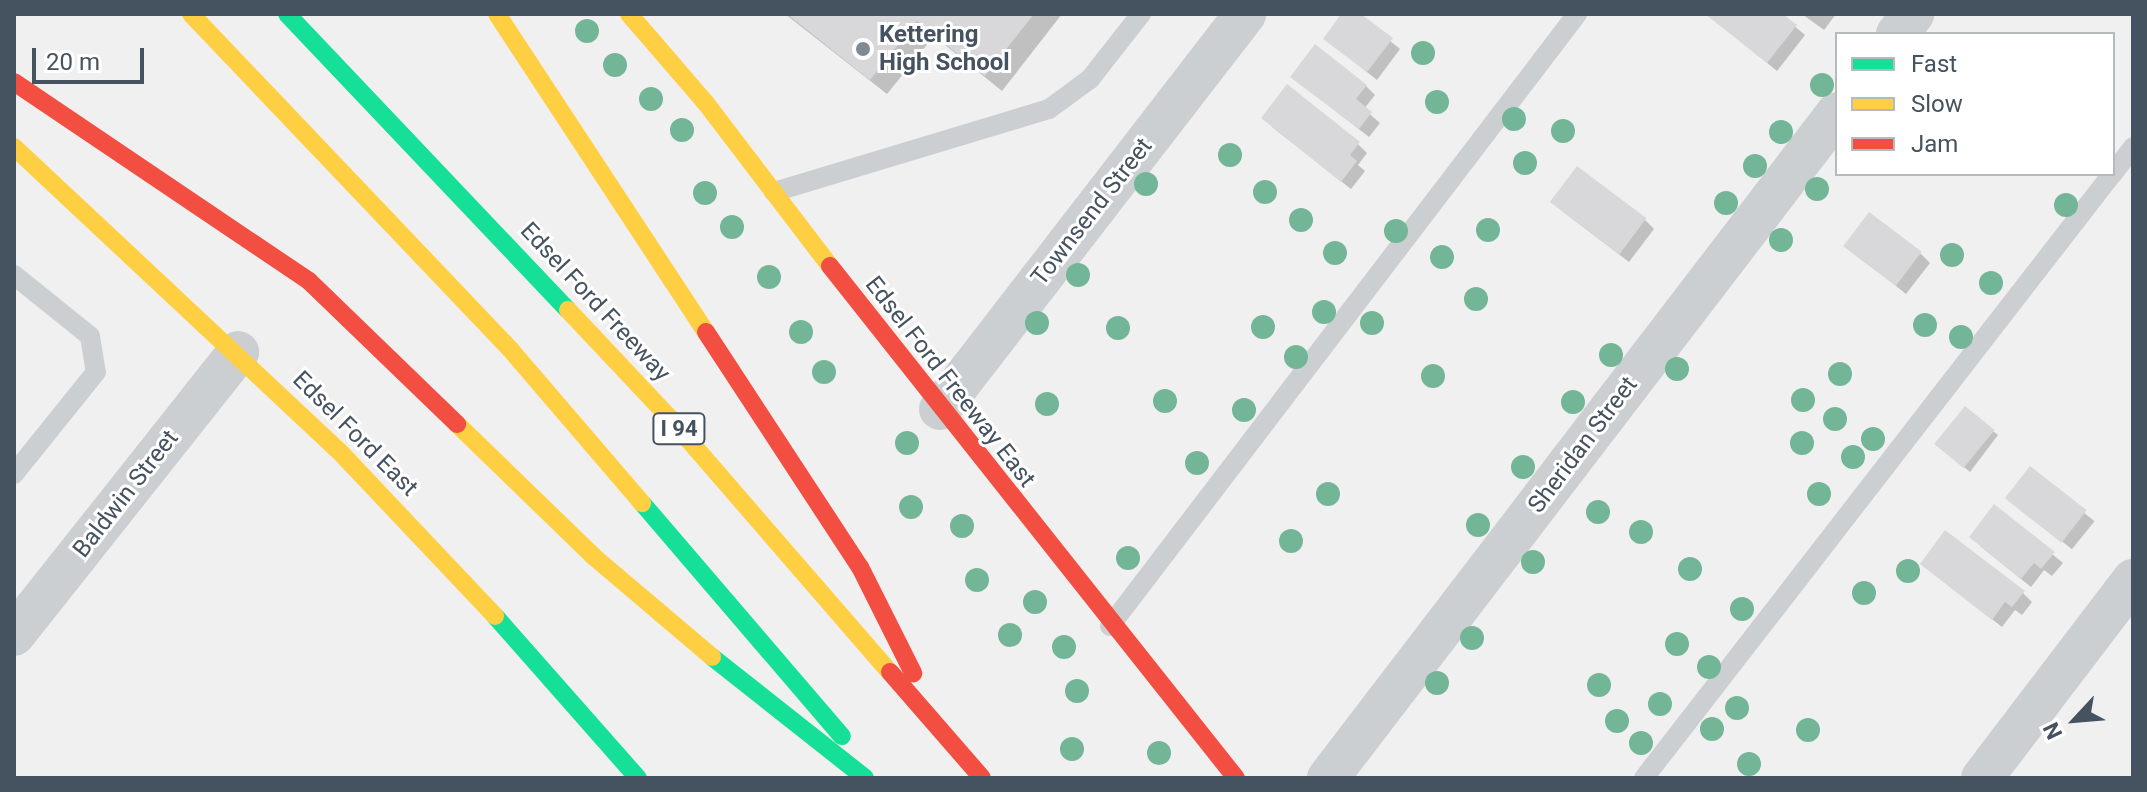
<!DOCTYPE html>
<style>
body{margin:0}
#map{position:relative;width:2147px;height:792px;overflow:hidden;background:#f1f0f0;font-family:Roboto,sans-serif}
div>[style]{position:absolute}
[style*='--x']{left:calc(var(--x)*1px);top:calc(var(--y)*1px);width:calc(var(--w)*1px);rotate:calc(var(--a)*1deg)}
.shadow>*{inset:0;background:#0003;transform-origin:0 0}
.building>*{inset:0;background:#d8d8db;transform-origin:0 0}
.lane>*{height:20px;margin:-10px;padding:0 10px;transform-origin:10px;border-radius:10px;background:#cccfd1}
.street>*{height:42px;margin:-21px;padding:0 21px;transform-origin:21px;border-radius:21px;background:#cccfd1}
.fast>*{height:18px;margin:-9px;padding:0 9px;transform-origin:9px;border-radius:9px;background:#16e098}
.slow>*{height:18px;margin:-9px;padding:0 9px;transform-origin:9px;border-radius:9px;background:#ffcf43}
.jam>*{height:18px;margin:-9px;padding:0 9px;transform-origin:9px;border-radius:9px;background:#f24e42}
.trees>*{width:24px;height:24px;margin:-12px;border-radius:50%;background:#73b597}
.dots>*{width:22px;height:22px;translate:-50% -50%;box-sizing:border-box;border:4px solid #fff;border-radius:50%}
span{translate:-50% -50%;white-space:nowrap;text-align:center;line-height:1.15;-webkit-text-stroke:6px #fff;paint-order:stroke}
.shield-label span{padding:2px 6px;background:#fff;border:2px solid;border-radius:6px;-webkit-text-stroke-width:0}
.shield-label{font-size:22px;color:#455260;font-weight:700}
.poi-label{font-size:24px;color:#455260;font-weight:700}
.left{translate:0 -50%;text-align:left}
.street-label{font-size:24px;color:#455260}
.frame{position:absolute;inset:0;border:16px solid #455260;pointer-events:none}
.legend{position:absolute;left:1835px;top:32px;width:280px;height:144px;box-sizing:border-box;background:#fff;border:2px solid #b5babf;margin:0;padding:10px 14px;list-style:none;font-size:24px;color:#455260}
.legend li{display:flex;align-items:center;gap:16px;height:40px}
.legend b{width:40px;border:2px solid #b5babf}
.north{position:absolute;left:2035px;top:680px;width:80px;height:80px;-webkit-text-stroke:6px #fff;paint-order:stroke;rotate:244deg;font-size:22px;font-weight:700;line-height:32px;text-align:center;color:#455260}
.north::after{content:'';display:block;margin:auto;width:28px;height:36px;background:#455260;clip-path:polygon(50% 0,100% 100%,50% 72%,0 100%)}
.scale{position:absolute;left:32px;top:48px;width:112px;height:36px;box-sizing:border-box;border:4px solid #455260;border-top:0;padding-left:10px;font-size:24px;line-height:28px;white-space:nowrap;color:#455260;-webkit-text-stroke:6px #fff;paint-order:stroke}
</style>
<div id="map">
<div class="shadow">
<i style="clip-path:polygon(785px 14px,1062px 14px,1002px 91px,934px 36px,887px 94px)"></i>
<i style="clip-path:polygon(1344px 14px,1357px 14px,1400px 49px,1377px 80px,1325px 39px)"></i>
<i style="clip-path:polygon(1707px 14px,1780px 14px,1805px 35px,1777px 71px)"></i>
<i style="clip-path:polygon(1802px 14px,1836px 14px,1824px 30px)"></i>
<i style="clip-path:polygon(1302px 85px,1366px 86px,1375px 95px,1364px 109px,1380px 123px,1369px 137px)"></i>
<i style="clip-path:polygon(1272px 127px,1358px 144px,1367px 153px,1358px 165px,1365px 171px,1351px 189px)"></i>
<i style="clip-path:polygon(1562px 211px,1645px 220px,1654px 229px,1629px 262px)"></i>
<i style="clip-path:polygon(1846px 246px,1921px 254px,1930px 263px,1906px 294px)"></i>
<i style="clip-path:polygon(1965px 409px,1998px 435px,1970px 472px,1942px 449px)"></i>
<i style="left:2030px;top:469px;width:83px;height:36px;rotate:39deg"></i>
<i style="clip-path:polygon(1995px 507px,2063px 563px,2052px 576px,2044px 570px,2031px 587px,1980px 546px)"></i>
<i style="clip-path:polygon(1931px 572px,2023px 593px,2032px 602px,2022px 615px,2015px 610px,2002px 627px)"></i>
</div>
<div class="building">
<i style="clip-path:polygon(787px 14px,1034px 14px,985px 76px,917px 21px,870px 80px)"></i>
<i style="clip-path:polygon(1341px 14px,1361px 14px,1393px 38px,1367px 72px,1323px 39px)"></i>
<i style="clip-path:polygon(1705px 14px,1783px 14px,1797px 25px,1767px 63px)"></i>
<i style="clip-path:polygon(1315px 44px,1367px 85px,1356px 99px,1372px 112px,1359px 129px,1290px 77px)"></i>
<i style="clip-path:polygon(1287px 84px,1360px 142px,1350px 155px,1357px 161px,1341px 182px,1261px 118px)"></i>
<i style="left:1577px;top:166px;width:87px;height:45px;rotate:37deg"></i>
<i style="left:1869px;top:212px;width:66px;height:43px;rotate:37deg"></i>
<i style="left:1965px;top:406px;width:38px;height:49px;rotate:39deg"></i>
<i style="left:2030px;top:466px;width:72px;height:41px;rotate:38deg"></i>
<i style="clip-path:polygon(1994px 504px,2055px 552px,2041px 569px,2034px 563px,2021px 579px,1969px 537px)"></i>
<i style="clip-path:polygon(1945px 530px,2025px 591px,2012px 607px,2005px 602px,1992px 620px,1920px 564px)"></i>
</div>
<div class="lane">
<i style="--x:2113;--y:173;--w:33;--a:-52"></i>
<i style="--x:774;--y:192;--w:287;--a:-16.8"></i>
<i style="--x:1049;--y:109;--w:51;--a:-36.2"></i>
<i style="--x:1090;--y:79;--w:83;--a:-51.9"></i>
<i style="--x:14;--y:275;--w:97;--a:38.8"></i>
<i style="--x:90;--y:336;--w:36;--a:81"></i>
<i style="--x:96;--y:372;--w:131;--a:128.8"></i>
<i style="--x:1110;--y:626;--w:770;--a:-52.65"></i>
<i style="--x:1644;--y:778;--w:764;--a:-52.23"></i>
</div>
<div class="street">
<i style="--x:1897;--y:34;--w:26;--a:-51"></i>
<i style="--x:940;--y:409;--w:499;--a:-52.3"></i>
<i style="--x:14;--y:635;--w:361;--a:-51.6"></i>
<i style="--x:1328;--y:778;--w:837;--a:-52.57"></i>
<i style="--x:1982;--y:778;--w:249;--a:-52.7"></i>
</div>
<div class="fast">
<i style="--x:287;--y:14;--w:408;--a:46.5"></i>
<i style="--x:642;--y:503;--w:307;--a:49.4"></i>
<i style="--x:495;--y:616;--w:216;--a:48.6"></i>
<i style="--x:712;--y:657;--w:195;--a:38.3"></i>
</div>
<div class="slow">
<i style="--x:191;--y:14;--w:463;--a:46.4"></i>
<i style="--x:510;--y:349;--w:203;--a:49.4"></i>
<i style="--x:497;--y:14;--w:381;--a:56.7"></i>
<i style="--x:629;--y:14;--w:116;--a:49.2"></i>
<i style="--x:705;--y:102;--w:206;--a:52.7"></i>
<i style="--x:14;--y:147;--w:445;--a:43.1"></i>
<i style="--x:339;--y:451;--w:227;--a:46.6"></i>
<i style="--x:568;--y:310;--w:144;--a:46.7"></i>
<i style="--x:667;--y:415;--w:340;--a:49.1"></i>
<i style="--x:457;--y:424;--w:190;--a:44.1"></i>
<i style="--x:593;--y:556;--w:156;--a:40.3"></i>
</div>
<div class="jam">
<i style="--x:14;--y:82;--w:356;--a:34"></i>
<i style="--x:309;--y:281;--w:206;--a:44"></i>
<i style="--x:830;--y:266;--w:653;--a:51.59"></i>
<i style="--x:706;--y:332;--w:281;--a:56.8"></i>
<i style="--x:860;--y:567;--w:119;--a:63.4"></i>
<i style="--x:890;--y:672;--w:140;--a:49"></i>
</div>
<div class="trees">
<i style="left:587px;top:31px"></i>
<i style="left:1423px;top:53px"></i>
<i style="left:615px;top:65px"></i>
<i style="left:1822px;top:85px"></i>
<i style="left:651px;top:99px"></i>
<i style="left:1437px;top:102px"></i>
<i style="left:1514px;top:119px"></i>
<i style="left:682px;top:130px"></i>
<i style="left:1563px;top:131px"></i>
<i style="left:1781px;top:132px"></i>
<i style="left:1230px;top:155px"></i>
<i style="left:1525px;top:163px"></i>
<i style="left:1755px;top:166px"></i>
<i style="left:1146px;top:184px"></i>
<i style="left:1817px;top:189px"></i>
<i style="left:1265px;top:192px"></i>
<i style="left:705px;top:193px"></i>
<i style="left:1726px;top:203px"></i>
<i style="left:2066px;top:205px"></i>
<i style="left:1301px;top:220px"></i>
<i style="left:732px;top:227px"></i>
<i style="left:1488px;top:230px"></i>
<i style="left:1396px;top:231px"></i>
<i style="left:1781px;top:240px"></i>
<i style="left:1335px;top:253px"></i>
<i style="left:1952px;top:255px"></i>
<i style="left:1442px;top:257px"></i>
<i style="left:1078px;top:275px"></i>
<i style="left:769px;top:277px"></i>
<i style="left:1991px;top:283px"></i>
<i style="left:1476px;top:299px"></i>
<i style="left:1324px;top:312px"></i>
<i style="left:1037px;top:323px"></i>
<i style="left:1372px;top:323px"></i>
<i style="left:1925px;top:325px"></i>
<i style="left:1263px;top:327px"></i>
<i style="left:1118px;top:328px"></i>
<i style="left:801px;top:332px"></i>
<i style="left:1961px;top:337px"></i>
<i style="left:1611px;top:355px"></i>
<i style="left:1296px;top:357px"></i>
<i style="left:1677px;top:369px"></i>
<i style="left:824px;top:372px"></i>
<i style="left:1840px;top:374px"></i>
<i style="left:1433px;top:376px"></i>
<i style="left:1803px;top:400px"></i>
<i style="left:1165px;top:401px"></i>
<i style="left:1573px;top:402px"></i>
<i style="left:1047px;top:404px"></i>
<i style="left:1244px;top:410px"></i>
<i style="left:1835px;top:419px"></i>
<i style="left:1873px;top:439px"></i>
<i style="left:907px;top:443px"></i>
<i style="left:1802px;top:443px"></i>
<i style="left:1853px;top:457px"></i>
<i style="left:1197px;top:463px"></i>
<i style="left:1523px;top:467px"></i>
<i style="left:1328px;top:494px"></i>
<i style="left:1819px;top:494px"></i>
<i style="left:911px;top:507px"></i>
<i style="left:1598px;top:512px"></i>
<i style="left:1478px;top:525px"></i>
<i style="left:962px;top:526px"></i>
<i style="left:1641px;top:532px"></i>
<i style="left:1291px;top:541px"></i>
<i style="left:1128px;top:558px"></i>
<i style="left:1533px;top:562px"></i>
<i style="left:1690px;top:569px"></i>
<i style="left:1908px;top:571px"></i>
<i style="left:977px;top:580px"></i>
<i style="left:1864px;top:593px"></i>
<i style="left:1035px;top:602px"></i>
<i style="left:1742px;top:609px"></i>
<i style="left:1010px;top:635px"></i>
<i style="left:1472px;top:638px"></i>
<i style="left:1677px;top:644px"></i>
<i style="left:1064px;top:647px"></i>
<i style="left:1709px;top:667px"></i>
<i style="left:1437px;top:683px"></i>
<i style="left:1599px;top:685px"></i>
<i style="left:1077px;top:691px"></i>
<i style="left:1660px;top:704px"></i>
<i style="left:1737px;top:708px"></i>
<i style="left:1617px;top:721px"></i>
<i style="left:1712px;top:729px"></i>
<i style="left:1808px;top:730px"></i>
<i style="left:1641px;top:743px"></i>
<i style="left:1072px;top:749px"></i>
<i style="left:1159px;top:753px"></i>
<i style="left:1749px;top:764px"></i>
</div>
<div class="dots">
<i style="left:863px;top:49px;background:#818992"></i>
</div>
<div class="shield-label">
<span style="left:679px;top:429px">I 94</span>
</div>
<div class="poi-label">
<span class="left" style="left:879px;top:49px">Kettering<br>High School</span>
</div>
<div class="street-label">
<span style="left:1092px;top:212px;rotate:-52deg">Townsend Street</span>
<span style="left:595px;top:302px;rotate:47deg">Edsel Ford Freeway</span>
<span style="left:950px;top:382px;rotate:52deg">Edsel Ford Freeway East</span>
<span style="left:355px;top:434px;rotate:45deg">Edsel Ford East</span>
<span style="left:1583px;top:445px;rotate:-53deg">Sheridan Street</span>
<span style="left:126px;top:494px;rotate:-52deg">Baldwin Street</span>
</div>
<div class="frame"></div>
<ul class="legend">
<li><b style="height:10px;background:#16e098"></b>Fast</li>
<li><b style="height:10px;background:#ffcf43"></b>Slow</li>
<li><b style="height:10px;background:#f24e42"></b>Jam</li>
</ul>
<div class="north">N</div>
<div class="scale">20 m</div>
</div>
